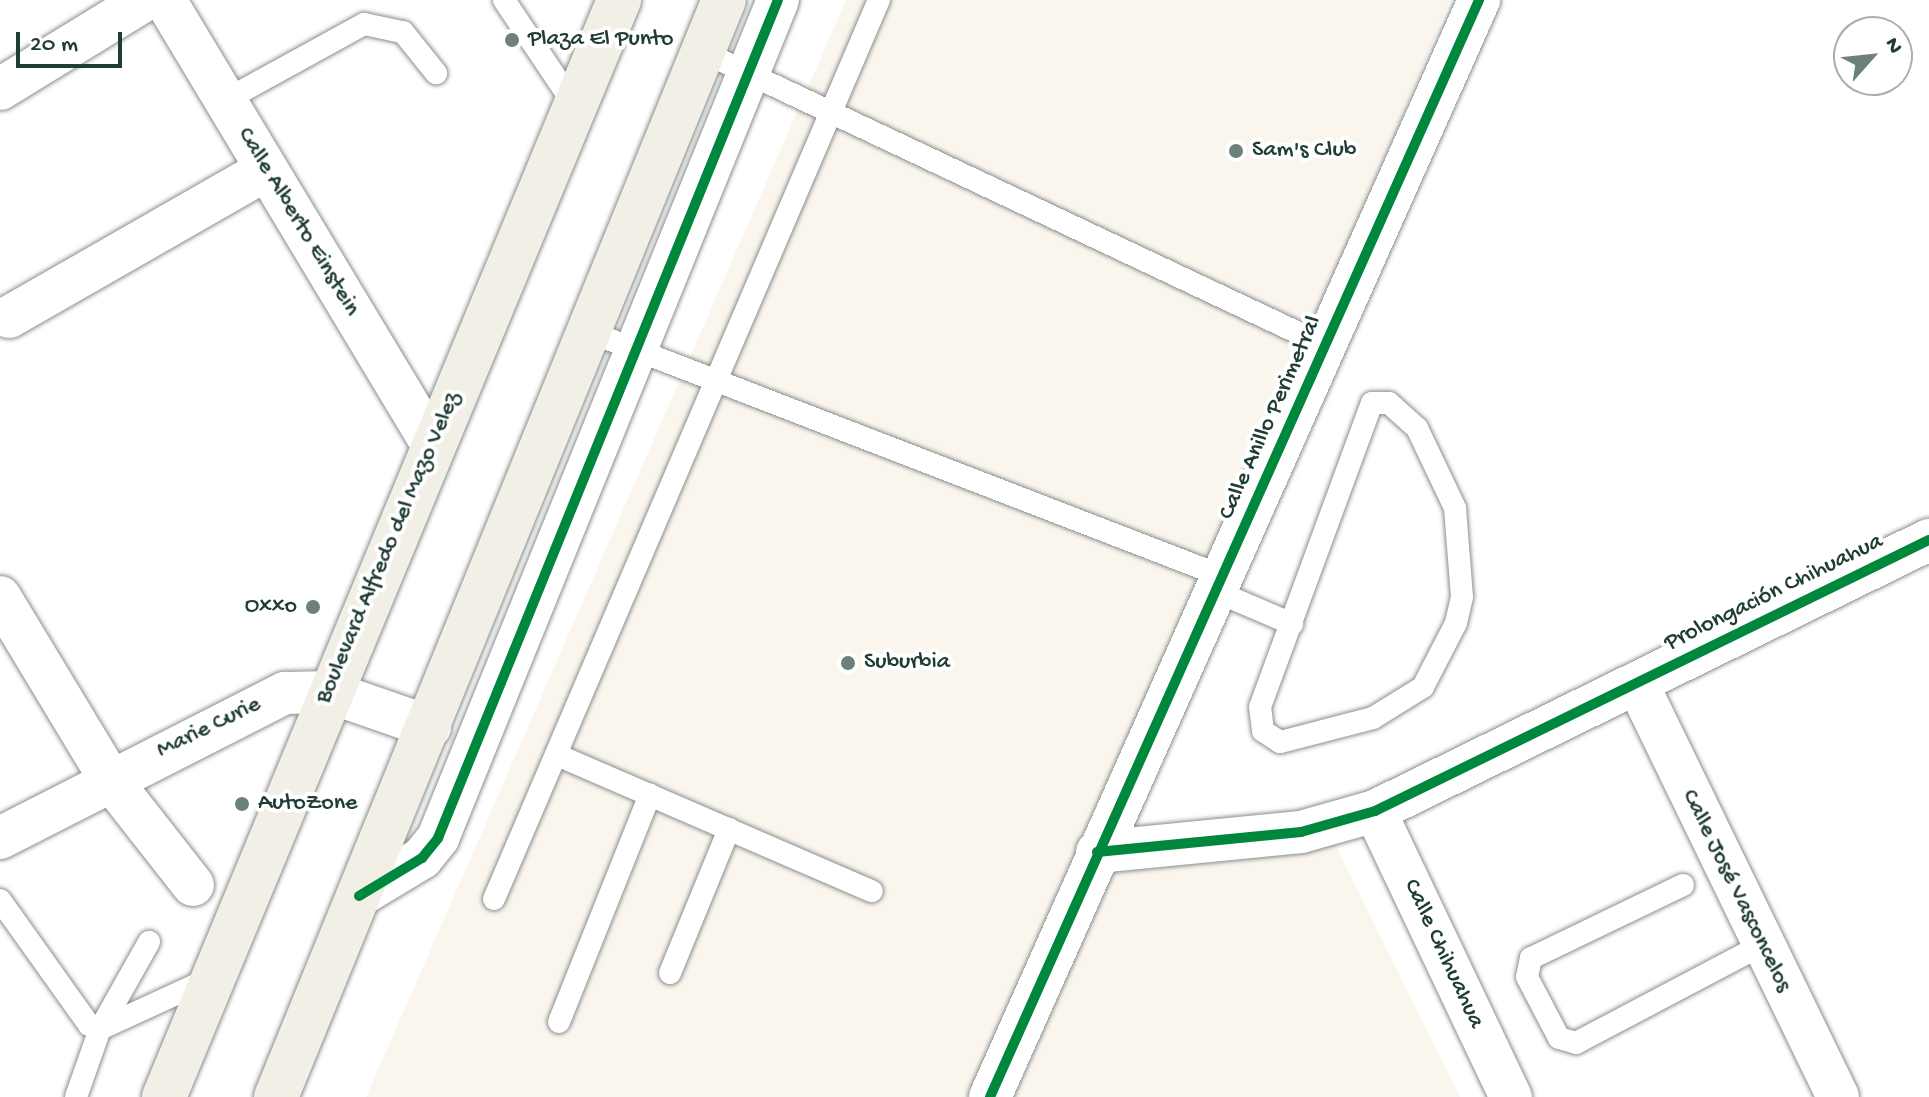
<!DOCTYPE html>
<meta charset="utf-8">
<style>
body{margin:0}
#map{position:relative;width:1929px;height:1097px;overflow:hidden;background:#fff;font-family:"Gochi Hand",sans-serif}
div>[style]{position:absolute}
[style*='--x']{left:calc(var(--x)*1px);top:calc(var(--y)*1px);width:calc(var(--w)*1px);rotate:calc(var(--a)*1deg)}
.built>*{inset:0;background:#faf6ee}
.roads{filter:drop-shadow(0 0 2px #898f8d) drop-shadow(0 0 2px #898f8d)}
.service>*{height:22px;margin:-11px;padding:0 11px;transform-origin:11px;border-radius:11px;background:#fff}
.minor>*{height:42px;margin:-21px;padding:0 21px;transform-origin:21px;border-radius:21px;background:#fff}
.primary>*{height:44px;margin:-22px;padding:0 22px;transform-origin:22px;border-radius:22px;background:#f2efe6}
.cycleway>*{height:10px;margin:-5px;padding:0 5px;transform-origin:5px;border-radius:5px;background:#00873e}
.dots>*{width:22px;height:22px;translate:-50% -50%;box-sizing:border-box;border:4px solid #fff;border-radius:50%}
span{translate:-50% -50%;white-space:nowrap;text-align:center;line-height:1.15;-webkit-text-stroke:8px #fff;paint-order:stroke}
.poi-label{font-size:24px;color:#1f3d34}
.left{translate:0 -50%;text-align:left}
.right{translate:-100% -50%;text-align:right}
.street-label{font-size:24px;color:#1f3d34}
.north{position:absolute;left:1833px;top:16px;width:80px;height:80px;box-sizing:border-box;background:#fff;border:2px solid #a5b1ae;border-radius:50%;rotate:63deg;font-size:22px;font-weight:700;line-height:32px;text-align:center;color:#1f3d34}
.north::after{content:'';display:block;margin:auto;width:28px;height:36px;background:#6d817b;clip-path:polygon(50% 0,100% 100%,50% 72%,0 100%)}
.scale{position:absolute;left:16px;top:32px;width:106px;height:36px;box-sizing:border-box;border:4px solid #1f3d34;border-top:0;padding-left:10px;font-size:24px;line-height:28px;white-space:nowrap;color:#1f3d34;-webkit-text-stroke:6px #fff;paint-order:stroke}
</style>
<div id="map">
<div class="built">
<i style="clip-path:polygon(846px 0,1450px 0,1110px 834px,1325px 824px,1460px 1097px,366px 1097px)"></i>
</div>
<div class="roads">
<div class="service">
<i style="--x:504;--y:0;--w:124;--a:56.2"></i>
<i style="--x:703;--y:52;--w:689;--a:25.26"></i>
<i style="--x:224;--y:101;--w:160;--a:-28.8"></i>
<i style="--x:364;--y:24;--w:40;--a:12"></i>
<i style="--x:403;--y:32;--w:53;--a:51.2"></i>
<i style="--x:590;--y:332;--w:677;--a:21.11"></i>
<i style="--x:1372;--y:403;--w:17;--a:0"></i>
<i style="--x:1389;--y:403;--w:38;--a:42"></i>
<i style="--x:1417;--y:428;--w:89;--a:64.6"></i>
<i style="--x:1455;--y:508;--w:89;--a:85.5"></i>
<i style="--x:1462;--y:597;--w:27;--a:103"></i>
<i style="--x:1456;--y:623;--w:72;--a:117.3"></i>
<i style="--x:1423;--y:687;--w:59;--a:148.2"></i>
<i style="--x:1373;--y:718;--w:96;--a:165.5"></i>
<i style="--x:1280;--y:742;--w:20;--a:-147"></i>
<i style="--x:1263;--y:731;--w:24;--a:-97"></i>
<i style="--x:1260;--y:707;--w:324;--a:-69.8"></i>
<i style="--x:1215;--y:591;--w:84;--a:23.2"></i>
<i style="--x:557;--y:755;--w:343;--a:23.4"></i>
<i style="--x:1683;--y:885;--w:169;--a:154.3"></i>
<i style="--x:1531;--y:958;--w:19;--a:102"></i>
<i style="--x:1527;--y:977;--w:69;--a:62.3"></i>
<i style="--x:1559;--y:1038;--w:18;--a:16"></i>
<i style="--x:1576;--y:1043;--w:208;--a:-27.8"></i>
<i style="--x:494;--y:899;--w:978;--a:-66.82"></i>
<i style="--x:0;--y:900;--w:153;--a:54.5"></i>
<i style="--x:89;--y:1025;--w:12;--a:20"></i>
<i style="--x:100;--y:1029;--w:122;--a:-24.7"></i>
<i style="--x:670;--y:973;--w:156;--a:-67.7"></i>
<i style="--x:559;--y:1022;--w:245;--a:-68.2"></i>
<i style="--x:76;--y:1097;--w:72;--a:-70.6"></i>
<i style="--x:100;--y:1029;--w:100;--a:-60.6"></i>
</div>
<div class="minor">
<i style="--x:165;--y:0;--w:518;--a:58.98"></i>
<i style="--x:0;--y:89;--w:170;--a:-31.5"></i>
<i style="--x:9;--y:317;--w:296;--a:-29.8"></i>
<i style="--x:0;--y:597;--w:211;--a:58.9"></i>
<i style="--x:109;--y:778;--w:136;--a:51.9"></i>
<i style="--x:1637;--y:683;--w:460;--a:64.1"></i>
<i style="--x:1375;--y:811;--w:317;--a:64.6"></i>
<i style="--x:0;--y:838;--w:320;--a:-27"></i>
<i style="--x:285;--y:693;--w:44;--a:-1.3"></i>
<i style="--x:329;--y:692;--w:107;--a:19.1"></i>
<i style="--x:1097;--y:852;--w:205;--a:-5.6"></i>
<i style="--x:1301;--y:832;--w:77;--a:-15.8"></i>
<i style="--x:1375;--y:811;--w:617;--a:-26.07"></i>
<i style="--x:359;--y:896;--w:74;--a:-31.1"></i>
<i style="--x:422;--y:858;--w:26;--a:-51"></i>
<i style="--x:438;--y:838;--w:904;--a:-67.92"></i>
<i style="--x:990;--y:1097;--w:1201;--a:-65.97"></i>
</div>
<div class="primary">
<i style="--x:164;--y:1097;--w:1188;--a:-67.47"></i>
<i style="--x:276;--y:1097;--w:1185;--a:-67.79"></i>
</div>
</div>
<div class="cycleway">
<i style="--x:1097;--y:852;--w:205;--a:-5.6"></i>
<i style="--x:1301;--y:832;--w:77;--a:-15.8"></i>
<i style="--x:1375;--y:811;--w:617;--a:-26.07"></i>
<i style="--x:359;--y:896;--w:74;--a:-31.1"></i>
<i style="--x:422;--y:858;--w:26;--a:-51"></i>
<i style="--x:438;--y:838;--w:904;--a:-67.92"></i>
<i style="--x:990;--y:1097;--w:1201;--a:-65.97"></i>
</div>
<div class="dots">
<i style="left:512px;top:40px;background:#6d817b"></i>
<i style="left:1236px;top:151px;background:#6d817b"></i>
<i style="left:313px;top:607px;background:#6d817b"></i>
<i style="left:848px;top:663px;background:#6d817b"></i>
<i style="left:242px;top:804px;background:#6d817b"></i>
</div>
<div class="poi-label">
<span class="left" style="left:528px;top:40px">Plaza El Punto</span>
<span class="left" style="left:1252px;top:151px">Sam's Club</span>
<span class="right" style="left:297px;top:607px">Oxxo</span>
<span class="left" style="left:864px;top:663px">Suburbia</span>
<span class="left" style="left:258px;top:804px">AutoZone</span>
</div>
<div class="street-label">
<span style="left:298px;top:222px;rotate:59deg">Calle Alberto Einstein</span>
<span style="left:1271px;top:418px;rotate:-66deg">Calle Anillo Perimetral</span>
<span style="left:389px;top:548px;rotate:-67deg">Boulevard Alfredo del Mazo Velez</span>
<span style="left:1774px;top:593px;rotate:-26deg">Prolongación Chihuahua</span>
<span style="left:209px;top:728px;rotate:-26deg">Marie Curie</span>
<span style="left:1736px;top:891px;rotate:64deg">Calle José Vasconcelos</span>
<span style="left:1443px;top:954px;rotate:65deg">Calle Chihuahua</span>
</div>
<div class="north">N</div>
<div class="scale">20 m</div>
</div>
